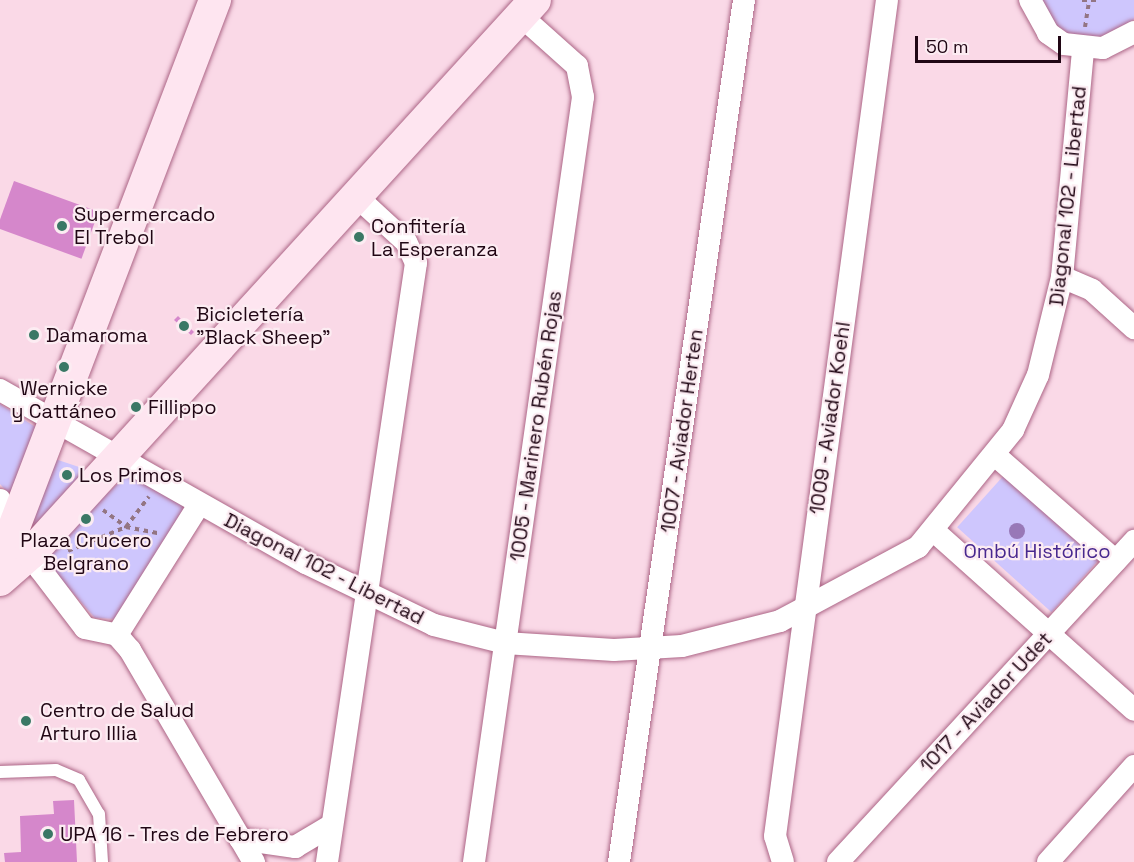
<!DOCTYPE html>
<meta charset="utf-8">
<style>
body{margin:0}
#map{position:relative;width:1134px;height:862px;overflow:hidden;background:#fad9e7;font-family:"Space Grotesk",sans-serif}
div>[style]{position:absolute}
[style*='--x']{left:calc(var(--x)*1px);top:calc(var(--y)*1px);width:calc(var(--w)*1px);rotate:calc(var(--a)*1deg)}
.green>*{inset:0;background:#cec6fd;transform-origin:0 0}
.building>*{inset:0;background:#d587cb;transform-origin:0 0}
.path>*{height:4px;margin-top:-2px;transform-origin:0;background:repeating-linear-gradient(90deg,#937583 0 4.5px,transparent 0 9px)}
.roads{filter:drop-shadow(0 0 2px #ac6586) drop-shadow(0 0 2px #ac6586)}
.lane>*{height:12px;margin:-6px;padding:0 6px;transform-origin:6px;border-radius:6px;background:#fff}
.street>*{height:22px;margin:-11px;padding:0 11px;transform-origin:11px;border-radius:11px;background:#fff}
.secondary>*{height:32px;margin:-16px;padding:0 16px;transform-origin:16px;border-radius:16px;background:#fee5f0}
.trees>*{width:16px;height:16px;margin:-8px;border-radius:50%;background:#9878b7}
.dots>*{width:16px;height:16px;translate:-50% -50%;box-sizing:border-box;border:3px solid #fcecf2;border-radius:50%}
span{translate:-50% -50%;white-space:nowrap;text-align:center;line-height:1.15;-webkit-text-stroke:4.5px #fcecf2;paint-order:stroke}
.street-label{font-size:20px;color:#200614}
.poi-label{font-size:20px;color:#200614}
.left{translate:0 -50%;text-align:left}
.park-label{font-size:20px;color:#48288f}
.scale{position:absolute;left:915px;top:36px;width:146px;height:27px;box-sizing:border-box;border:3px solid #200614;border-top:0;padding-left:8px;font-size:18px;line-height:21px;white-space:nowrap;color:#200614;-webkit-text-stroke:4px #fcecf2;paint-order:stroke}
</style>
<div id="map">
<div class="green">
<i style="clip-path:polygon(1038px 0,1134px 0,1134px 19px,1117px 35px,1084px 41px,1053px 27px)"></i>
<i style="clip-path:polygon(0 404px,43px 432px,15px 492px,9px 494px,0 484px)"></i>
<i style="clip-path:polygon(55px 459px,85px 469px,87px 475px,34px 531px,28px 525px)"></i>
<i style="left:1006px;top:473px;width:127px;height:73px;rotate:42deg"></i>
<i style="clip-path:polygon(127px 475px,186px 504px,118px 619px,95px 618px,45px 561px,46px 551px)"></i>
</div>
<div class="building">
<i style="left:14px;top:181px;width:90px;height:50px;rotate:20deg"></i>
<i style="clip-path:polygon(178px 316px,194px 332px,191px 335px,174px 320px)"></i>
<i style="clip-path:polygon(74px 800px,77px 862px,5px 862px,4px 853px,21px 852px,20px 816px,54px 814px,53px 801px)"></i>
</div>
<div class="path">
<i style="--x:1082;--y:0;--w:17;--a:0"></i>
<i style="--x:1085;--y:27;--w:25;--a:-81"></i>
<i style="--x:103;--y:510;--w:29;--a:36"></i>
<i style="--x:126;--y:527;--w:33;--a:11"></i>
<i style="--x:68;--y:551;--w:63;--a:-22.5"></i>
<i style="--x:126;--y:527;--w:38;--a:-53"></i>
</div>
<div class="roads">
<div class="lane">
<i style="--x:0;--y:772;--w:56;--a:-2"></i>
<i style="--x:56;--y:770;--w:25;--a:23"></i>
<i style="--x:79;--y:780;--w:39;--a:60"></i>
<i style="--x:99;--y:814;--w:48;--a:86.4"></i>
</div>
<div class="street">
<i style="--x:1030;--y:0;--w:38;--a:61"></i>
<i style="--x:1048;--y:33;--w:19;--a:35"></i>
<i style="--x:1064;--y:44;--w:39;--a:6"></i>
<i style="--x:1103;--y:48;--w:35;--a:-27"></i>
<i style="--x:1062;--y:277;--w:33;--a:23"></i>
<i style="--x:1092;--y:290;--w:57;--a:42.1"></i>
<i style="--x:0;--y:390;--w:352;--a:29.5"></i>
<i style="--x:306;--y:563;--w:142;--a:25.8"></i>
<i style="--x:434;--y:625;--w:73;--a:14.2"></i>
<i style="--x:505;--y:643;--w:109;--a:3.7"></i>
<i style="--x:614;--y:650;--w:68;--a:-3.4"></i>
<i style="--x:682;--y:646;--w:101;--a:-14.3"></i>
<i style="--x:780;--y:621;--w:157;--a:-28.2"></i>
<i style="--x:918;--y:547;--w:151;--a:-50.9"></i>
<i style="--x:1013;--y:430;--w:60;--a:-65.6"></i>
<i style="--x:1038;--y:375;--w:101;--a:-76.2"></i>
<i style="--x:1062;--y:277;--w:229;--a:-84.7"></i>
<i style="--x:996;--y:456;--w:159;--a:41.2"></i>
<i style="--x:0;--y:500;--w:80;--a:59.9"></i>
<i style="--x:40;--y:569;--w:74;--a:52.7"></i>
<i style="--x:85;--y:628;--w:33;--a:12"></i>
<i style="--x:117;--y:635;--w:20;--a:49"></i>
<i style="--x:130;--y:650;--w:246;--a:59.7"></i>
<i style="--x:934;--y:531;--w:268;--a:41.8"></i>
<i style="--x:117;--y:635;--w:154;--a:-57.8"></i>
<i style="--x:240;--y:839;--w:56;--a:8.3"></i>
<i style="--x:295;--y:847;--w:43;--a:-30.7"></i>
<i style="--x:327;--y:862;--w:606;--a:-81.55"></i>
<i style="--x:416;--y:263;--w:23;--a:-115"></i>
<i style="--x:406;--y:242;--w:67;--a:-137.4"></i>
<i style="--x:474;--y:862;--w:773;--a:-81.89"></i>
<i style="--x:583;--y:97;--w:32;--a:-101"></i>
<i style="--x:577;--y:66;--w:75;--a:-138.2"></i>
<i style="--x:619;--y:862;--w:871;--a:-81.75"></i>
<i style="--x:783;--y:862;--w:27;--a:-107"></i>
<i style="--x:775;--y:836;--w:843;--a:-82.37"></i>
<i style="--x:838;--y:862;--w:437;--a:-47.3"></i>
<i style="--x:1048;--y:862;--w:129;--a:-48.1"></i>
</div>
<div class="secondary">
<i style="--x:0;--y:564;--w:604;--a:-69.13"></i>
<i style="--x:0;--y:580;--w:41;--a:-41.1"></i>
<i style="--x:31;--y:553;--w:748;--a:-47.65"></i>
</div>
</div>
<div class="trees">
<i style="left:1017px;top:531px"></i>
</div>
<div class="dots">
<i style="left:62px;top:226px;background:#3a7865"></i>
<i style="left:359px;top:237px;background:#3a7865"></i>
<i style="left:184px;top:326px;background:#3a7865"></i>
<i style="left:34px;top:335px;background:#3a7865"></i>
<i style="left:64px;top:367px;background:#3a7865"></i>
<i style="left:136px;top:407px;background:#3a7865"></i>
<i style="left:67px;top:475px;background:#3a7865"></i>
<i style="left:86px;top:519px;background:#3a7865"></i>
<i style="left:26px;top:721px;background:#3a7865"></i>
<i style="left:48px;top:834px;background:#3a7865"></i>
</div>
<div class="street-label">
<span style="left:1068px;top:196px;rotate:-84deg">Diagonal 102 - Libertad</span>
<span style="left:830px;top:418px;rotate:-82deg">1009 - Aviador Koehl</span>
<span style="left:536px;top:426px;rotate:-82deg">1005 - Marinero Rubén Rojas</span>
<span style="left:682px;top:431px;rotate:-82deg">1007 - Aviador Herten</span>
<span style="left:324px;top:569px;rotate:27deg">Diagonal 102 - Libertad</span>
<span style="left:986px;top:702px;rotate:-47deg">1017 - Aviador Udet</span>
</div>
<div class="poi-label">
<span class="left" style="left:74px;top:226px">Supermercado<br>El Trebol</span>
<span class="left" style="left:371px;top:238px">Confitería<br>La Esperanza</span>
<span class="left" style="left:196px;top:326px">Bicicletería<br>"Black Sheep"</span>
<span class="left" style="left:46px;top:335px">Damaroma</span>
<span style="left:64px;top:400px">Wernicke<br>y Cattáneo</span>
<span class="left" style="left:148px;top:407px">Fillippo</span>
<span class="left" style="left:79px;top:475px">Los Primos</span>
<span style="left:86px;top:552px">Plaza Crucero<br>Belgrano</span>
<span class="left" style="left:40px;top:722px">Centro de Salud<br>Arturo Illia</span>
<span class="left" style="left:60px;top:834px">UPA 16 - Tres de Febrero</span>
</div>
<div class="park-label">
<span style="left:1037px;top:551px">Ombú Histórico</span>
</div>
<div class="scale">50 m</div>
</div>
